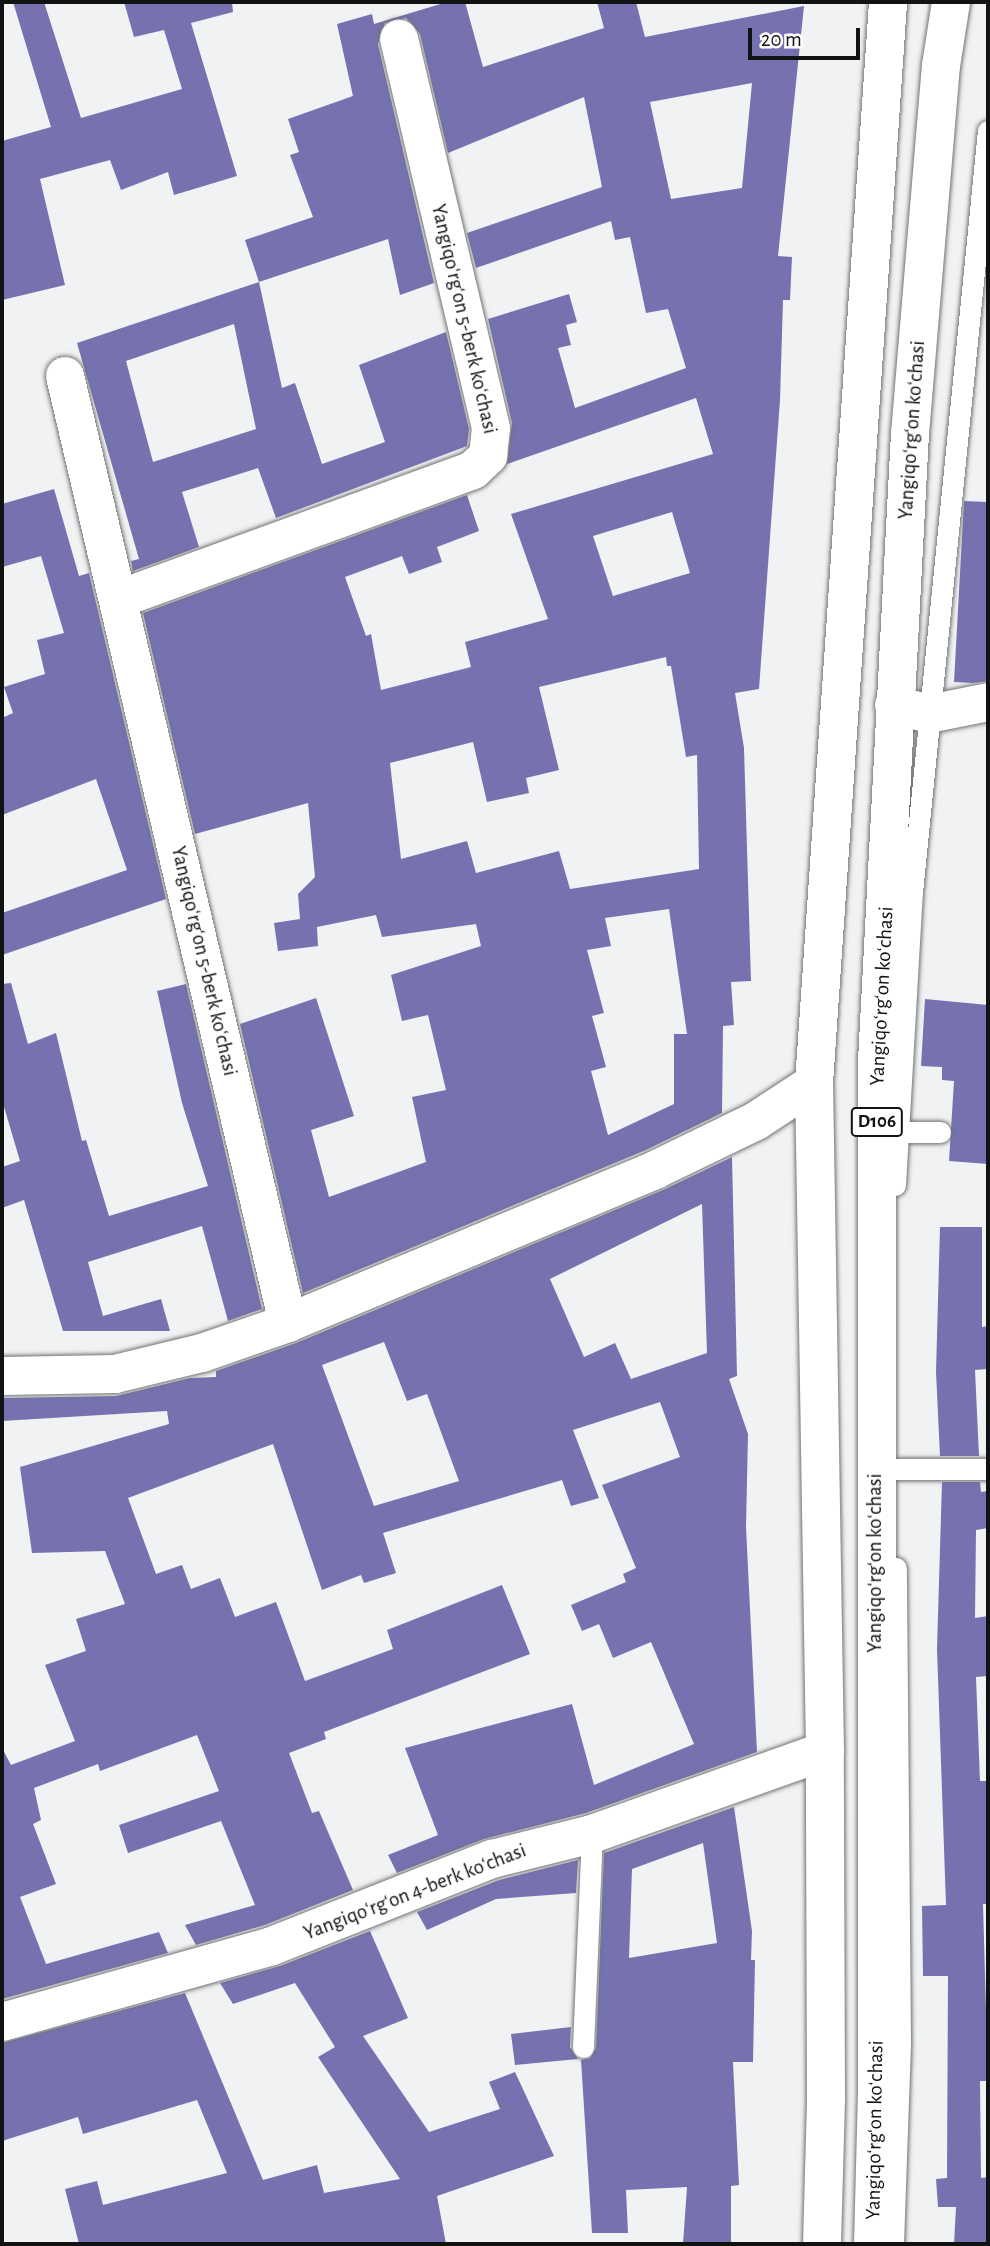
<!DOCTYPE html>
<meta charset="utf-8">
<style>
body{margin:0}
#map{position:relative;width:990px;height:2246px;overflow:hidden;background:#f1f2f3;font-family:"Alegreya Sans",sans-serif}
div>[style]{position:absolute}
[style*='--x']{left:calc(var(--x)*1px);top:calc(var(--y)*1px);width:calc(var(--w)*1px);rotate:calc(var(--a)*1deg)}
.building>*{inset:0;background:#7572af}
.roads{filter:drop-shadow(0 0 2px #727374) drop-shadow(0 0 2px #727374)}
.service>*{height:21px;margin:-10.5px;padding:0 10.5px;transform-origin:10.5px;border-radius:10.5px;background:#fff}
.minor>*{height:38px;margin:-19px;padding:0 19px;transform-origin:19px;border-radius:19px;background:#fff}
.primary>*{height:38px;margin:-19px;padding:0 19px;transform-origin:19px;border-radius:19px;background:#fff}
span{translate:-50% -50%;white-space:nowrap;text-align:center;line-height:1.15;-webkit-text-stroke:7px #fff;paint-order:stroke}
.shield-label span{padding:2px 5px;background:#fff;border:2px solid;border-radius:5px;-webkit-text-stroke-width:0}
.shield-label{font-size:19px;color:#111212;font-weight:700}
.street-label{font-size:21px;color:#111212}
.frame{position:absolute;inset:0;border:4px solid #111212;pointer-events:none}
.scale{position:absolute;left:748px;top:28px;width:112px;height:32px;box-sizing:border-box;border:4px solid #111212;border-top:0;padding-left:9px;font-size:21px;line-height:24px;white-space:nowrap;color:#111212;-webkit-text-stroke:5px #fff;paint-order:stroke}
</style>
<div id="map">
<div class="building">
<i style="clip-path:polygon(13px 2px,44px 2px,81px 118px,182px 89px,164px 30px,134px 37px,124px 2px,232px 2px,233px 12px,191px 23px,237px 176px,174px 195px,168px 172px,121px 190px,110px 160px,40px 179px,65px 285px,2px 300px,2px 141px,51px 127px)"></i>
<i style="clip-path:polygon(evenodd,447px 2px,465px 2px,483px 67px,604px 28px,597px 2px,636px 2px,645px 37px,804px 6px,778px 256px,792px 257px,790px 300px,783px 300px,780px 400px,759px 689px,735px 693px,744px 748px,751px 981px,731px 982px,734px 1025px,723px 1026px,722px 1113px,646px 1150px,303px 1293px,240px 1024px,316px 998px,354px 1116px,311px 1130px,329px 1197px,426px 1162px,412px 1097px,446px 1090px,428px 1015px,402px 1021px,391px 975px,481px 946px,476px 924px,382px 937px,376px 915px,317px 927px,318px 946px,278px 951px,274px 923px,300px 919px,298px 894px,315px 877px,308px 803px,195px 834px,143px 613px,467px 495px,479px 531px,437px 547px,442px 562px,409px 574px,402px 556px,345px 577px,366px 636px,371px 634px,381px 690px,471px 667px,465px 642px,548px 619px,511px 514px,713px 454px,696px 398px,507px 464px,512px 423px,488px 319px,569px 294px,577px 322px,566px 325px,571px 345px,558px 348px,575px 408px,686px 368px,668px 309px,646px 313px,630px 237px,615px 240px,611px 221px,476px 268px,467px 233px,602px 187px,584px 97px,448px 153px,420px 34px,406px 18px,385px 23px,378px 44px,434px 283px,400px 295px,388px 239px,259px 282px,245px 240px,313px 217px,290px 155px,299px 152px,288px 119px,353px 96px,337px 24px,372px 14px,374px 24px,447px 2px,752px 83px,742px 188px,671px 199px,650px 102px,752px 83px,447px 2px,672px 512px,690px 573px,613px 596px,593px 536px,672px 512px,447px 2px,666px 657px,667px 666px,671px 666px,686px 757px,697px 755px,699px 869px,570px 889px,559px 851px,476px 873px,467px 841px,401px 859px,390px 763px,473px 742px,487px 802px,529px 793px,526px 778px,559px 770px,539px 687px,666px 657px,447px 2px,669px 909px,687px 1034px,674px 1034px,674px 1104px,608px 1135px,591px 1071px,606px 1067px,592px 1016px,604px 1013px,587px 950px,611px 946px,605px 918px,669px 909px)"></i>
<i style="clip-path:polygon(evenodd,259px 282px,282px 388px,295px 383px,322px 464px,385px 442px,359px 365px,446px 332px,469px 429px,467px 446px,276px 518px,258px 468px,182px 492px,199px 547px,133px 571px,131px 561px,139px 559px,77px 343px,259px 282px,234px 324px,256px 429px,153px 462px,126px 361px,234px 324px)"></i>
<i style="clip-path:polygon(54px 489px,79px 576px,89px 573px,166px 899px,2px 955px,2px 913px,127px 870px,96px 779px,2px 815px,2px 718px,13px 713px,4px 687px,45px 674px,37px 640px,64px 633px,41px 556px,2px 567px,2px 504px)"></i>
<i style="clip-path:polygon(964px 501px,988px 502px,988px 681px,973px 683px,954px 682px)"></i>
<i style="clip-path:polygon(11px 983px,28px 1044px,56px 1033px,82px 1141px,86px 1140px,109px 1216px,208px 1186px,182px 1103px,157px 991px,186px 984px,262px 1309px,228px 1321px,202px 1226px,88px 1262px,103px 1316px,161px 1299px,170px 1331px,63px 1331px,24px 1200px,2px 1208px,2px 1167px,20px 1161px,2px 1100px,2px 984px)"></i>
<i style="clip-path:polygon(925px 999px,988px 1005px,988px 1164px,949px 1161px,954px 1081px,942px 1080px,942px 1067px,921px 1066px)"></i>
<i style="clip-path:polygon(evenodd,732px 1157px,737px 1376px,729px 1379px,748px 1434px,746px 1527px,757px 1752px,586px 1813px,484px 1839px,397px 1873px,388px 1855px,438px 1835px,405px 1748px,572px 1704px,594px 1785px,694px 1744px,651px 1642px,613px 1658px,599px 1624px,582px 1631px,571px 1605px,626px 1582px,623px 1574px,636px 1568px,602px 1485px,680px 1457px,660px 1402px,573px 1430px,599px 1498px,571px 1506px,562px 1480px,383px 1533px,396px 1573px,364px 1583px,361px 1575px,322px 1590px,273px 1444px,128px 1498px,156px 1574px,182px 1565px,191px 1589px,220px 1578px,235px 1617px,276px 1602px,305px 1681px,393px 1649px,387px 1630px,502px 1585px,530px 1654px,324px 1732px,326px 1739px,289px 1753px,312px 1813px,319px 1811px,353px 1890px,265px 1925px,196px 1945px,185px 1925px,255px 1905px,221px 1821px,128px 1853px,119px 1825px,219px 1791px,197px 1735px,100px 1771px,98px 1764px,34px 1788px,41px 1820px,33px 1824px,56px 1884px,20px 1897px,46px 1964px,159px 1932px,168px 1953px,2px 1999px,2px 1748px,11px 1765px,75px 1741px,45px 1665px,86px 1651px,76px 1619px,125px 1604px,105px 1551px,32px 1553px,20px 1467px,169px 1424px,167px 1411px,2px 1421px,2px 1398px,116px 1396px,190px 1378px,216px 1377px,216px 1371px,296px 1343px,663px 1190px,732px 1157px,702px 1204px,707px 1353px,631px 1379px,615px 1343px,584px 1357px,550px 1279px,702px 1204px,732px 1157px,384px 1342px,407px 1401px,427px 1394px,459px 1481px,374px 1506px,322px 1365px,384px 1342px)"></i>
<i style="clip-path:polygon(940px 1227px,982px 1227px,982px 1327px,988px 1326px,988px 1369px,975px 1370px,979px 1456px,940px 1456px,936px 1372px)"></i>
<i style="clip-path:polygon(942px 1482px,980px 1482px,981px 1492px,988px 1491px,988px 1528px,976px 1530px,975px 1618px,988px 1616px,988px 1676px,976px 1677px,980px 1781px,988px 1781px,988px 1904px,983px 1904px,988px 2081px,980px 2081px,981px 2178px,988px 2177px,988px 2244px,954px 2244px,956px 2207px,938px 2207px,936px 2179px,947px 2178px,948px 1976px,923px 1976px,922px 1906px,946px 1905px,937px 1649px)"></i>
<i style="clip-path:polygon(evenodd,734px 1807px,752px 1931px,751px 1960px,755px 1960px,753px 2062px,733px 2062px,739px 2185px,731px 2186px,731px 2244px,683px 2244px,687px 2187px,626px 2190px,628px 2233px,592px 2233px,581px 2060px,590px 2058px,596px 2048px,604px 1853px,734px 1807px,703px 1843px,717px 1943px,629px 1958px,632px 1869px,703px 1843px)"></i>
<i style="clip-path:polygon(578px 1860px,576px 1893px,496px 1899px,427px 1930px,417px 1912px,499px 1880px)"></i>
<i style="clip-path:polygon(370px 1931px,408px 2018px,363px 2036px,429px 2132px,500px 2109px,489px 2082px,515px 2072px,554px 2156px,437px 2196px,446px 2244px,79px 2244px,65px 2189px,97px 2181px,103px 2205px,227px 2173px,197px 2100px,83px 2134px,78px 2117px,2px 2141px,2px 2043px,185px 1993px,263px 2180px,317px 2165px,324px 2193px,400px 2179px,318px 2057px,335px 2047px,295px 1983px,233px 2004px,220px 1983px,280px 1966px)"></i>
<i style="clip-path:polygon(571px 2027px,570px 2047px,578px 2059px,515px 2065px,511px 2034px)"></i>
</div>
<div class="roads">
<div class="service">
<i style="--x:898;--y:1132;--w:42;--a:0"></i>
<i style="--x:895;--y:1185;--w:293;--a:-86.7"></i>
<i style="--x:912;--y:892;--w:765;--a:-84.3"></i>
<i style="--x:895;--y:1469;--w:93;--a:0"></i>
<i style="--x:583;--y:2047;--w:213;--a:-87.6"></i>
<i style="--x:893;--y:2244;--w:202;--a:-88"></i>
<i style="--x:900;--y:2042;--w:474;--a:-90.5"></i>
</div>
<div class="minor">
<i style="--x:65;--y:376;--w:973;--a:76.75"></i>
<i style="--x:119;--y:599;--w:377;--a:-20"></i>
<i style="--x:473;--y:470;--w:21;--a:-43"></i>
<i style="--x:488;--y:456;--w:28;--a:-84"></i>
<i style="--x:491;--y:428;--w:400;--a:-103.3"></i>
<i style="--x:894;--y:705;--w:36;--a:14"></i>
<i style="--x:929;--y:714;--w:60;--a:-11.5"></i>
<i style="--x:2;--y:1376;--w:113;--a:-1"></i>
<i style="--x:115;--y:1374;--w:89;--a:-13.6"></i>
<i style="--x:202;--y:1353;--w:91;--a:-19.2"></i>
<i style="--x:288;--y:1323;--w:398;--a:-22.6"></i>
<i style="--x:655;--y:1170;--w:112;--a:-25.9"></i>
<i style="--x:756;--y:1121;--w:69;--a:-33.2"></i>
<i style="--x:2;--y:2022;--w:280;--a:-15.7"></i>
<i style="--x:272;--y:1946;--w:237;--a:-21.6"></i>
<i style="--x:492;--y:1859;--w:103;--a:-14"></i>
<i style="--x:592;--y:1834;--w:247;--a:-19.6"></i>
</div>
<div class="primary">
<i style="--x:822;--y:2244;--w:145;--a:-88.4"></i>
<i style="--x:826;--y:2099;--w:348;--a:-90.2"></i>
<i style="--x:825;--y:1751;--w:668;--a:-90.94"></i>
<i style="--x:814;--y:1083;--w:1084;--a:-86.08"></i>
<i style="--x:873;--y:2244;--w:158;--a:-88.5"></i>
<i style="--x:877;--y:2086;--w:1025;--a:-90"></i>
<i style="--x:877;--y:1061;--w:628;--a:-86.99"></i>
<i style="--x:910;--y:434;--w:369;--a:-85.2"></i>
<i style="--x:941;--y:66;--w:65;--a:-81.1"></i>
</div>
</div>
<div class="shield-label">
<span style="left:877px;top:1122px">D106</span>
</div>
<div class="street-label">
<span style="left:464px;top:319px;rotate:77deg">Yangiqoʻrgʻon 5-berk koʻchasi</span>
<span style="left:912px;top:430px;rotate:-86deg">Yangiqoʻrgʻon koʻchasi</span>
<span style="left:204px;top:961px;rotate:77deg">Yangiqoʻrgʻon 5-berk koʻchasi</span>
<span style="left:882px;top:996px;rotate:-87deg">Yangiqoʻrgʻon koʻchasi</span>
<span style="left:875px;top:1563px;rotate:-90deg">Yangiqoʻrgʻon koʻchasi</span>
<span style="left:415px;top:1892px;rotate:-21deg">Yangiqoʻrgʻon 4-berk koʻchasi</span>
<span style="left:875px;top:2130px;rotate:-89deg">Yangiqoʻrgʻon koʻchasi</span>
</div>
<div class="frame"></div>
<div class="scale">20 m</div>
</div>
